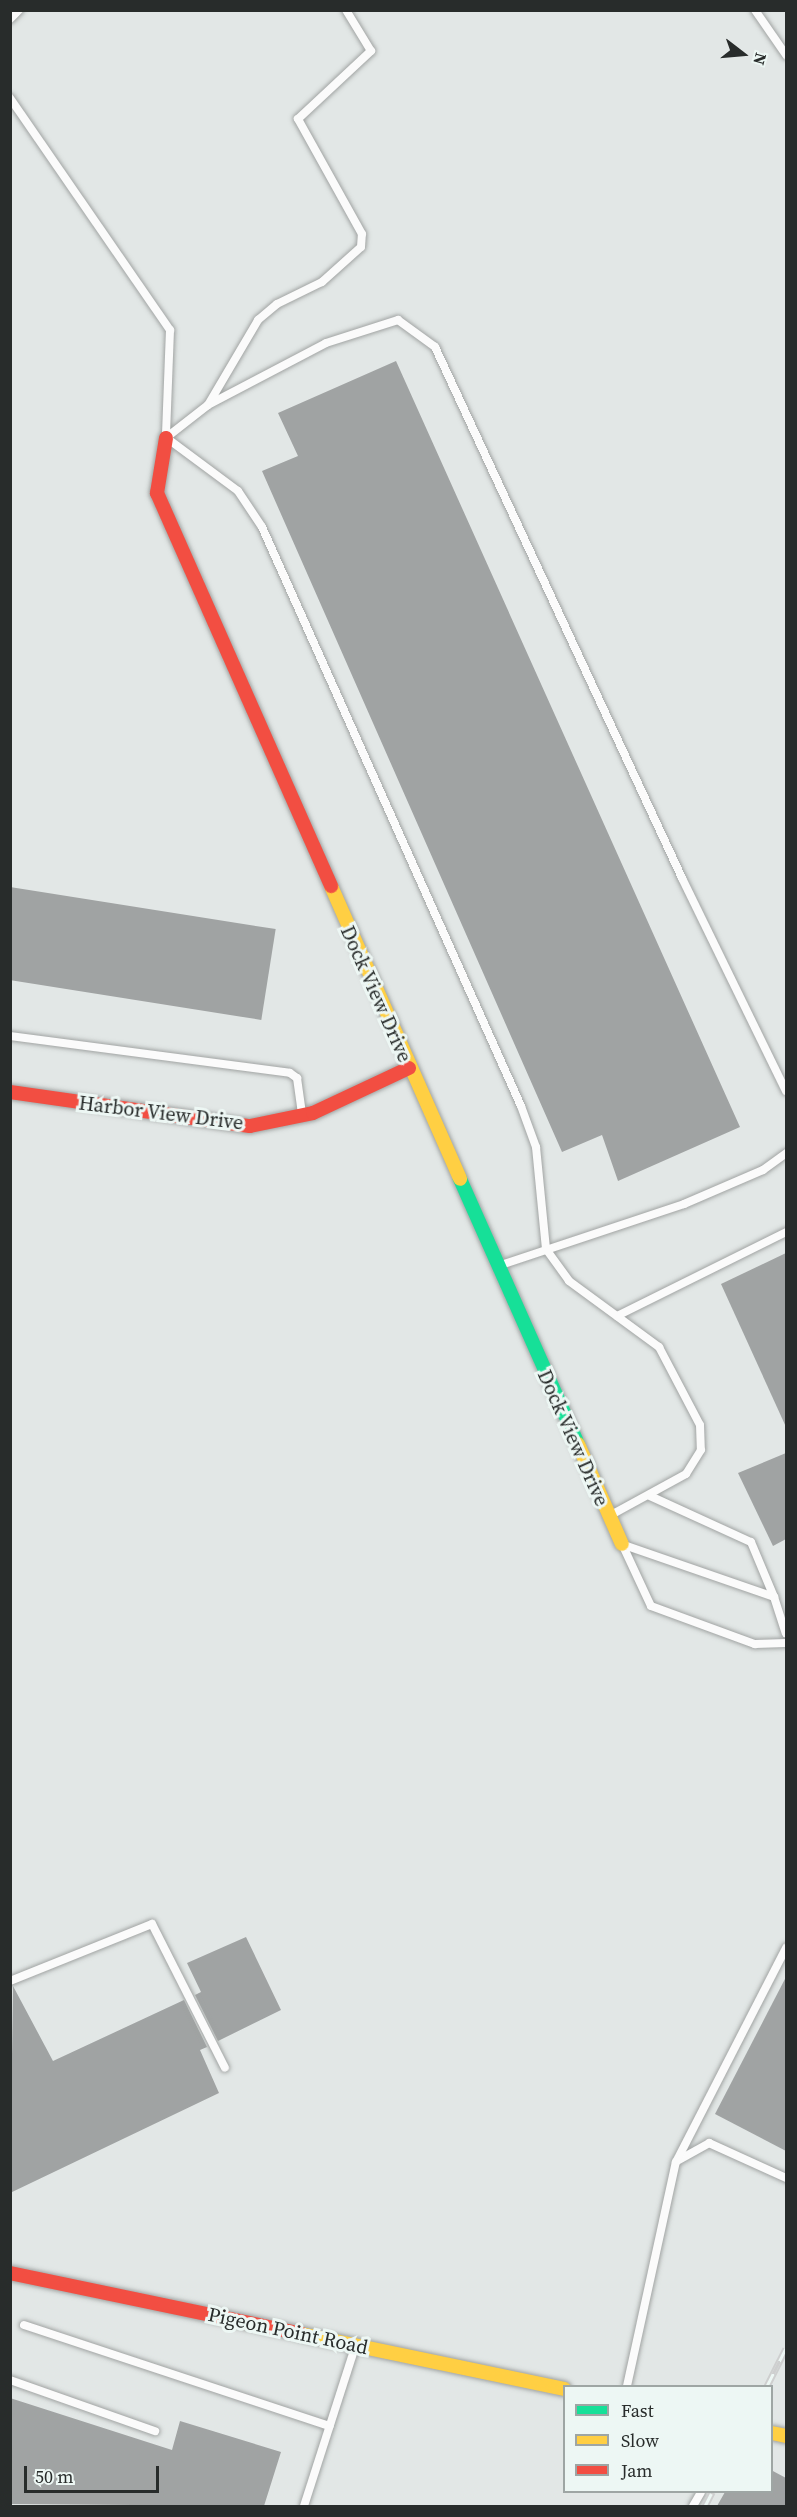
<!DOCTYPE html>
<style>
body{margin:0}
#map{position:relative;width:797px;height:2517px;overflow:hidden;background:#e2e7e6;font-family:"Source Serif 4",serif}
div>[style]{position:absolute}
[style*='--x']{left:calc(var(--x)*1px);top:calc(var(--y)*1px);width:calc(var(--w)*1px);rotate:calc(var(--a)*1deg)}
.building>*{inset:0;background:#a0a3a3;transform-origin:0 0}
.roads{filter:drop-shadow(0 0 2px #a1a4a3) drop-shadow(0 0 2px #a1a4a3)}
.lane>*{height:8px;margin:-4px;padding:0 4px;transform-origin:4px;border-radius:4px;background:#fbfbfb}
.fast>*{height:14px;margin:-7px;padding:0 7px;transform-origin:7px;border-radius:7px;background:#16e098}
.slow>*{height:14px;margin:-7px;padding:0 7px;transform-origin:7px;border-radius:7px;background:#ffcf43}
.jam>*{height:14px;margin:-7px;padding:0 7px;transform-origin:7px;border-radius:7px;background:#f24e42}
.rail>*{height:7px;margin-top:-3.5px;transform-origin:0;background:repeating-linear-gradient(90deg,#edf7f4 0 14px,#cecfcf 0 28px);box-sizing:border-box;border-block:2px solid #cecfcf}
span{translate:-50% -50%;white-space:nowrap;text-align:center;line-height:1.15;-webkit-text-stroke:6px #edf7f4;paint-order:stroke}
.street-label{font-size:20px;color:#282c2b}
.frame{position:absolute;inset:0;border:12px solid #282c2b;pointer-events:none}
.legend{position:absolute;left:563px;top:2385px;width:210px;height:108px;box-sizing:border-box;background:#edf7f4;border:2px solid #9ea6a4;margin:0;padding:8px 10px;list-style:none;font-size:18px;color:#282c2b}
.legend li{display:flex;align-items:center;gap:12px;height:30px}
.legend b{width:30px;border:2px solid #9ea6a4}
.north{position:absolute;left:713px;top:24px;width:60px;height:60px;-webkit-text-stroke:4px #edf7f4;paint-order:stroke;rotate:106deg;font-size:16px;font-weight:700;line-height:24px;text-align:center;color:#282c2b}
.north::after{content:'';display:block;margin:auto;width:21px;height:27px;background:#282c2b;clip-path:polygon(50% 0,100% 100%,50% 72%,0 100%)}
.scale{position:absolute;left:24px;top:2466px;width:135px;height:27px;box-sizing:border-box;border:3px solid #282c2b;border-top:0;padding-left:8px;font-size:18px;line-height:21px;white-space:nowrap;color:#282c2b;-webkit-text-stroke:4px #edf7f4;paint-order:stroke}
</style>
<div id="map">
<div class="building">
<i style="clip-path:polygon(396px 361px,740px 1127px,618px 1181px,602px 1135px,562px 1152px,262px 471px,298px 456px,278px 413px)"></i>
<i style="left:10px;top:887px;width:269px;height:92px;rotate:9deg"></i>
<i style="clip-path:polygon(786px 1253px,786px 1427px,721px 1284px)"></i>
<i style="clip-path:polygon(786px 1453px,786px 1539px,773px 1546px,738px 1473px)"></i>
<i style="clip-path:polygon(246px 1937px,281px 2010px,218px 2041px,195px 1995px,201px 1992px,187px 1963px)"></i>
<i style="clip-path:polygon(786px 1977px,786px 2151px,715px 2114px)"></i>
<i style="clip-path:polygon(13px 1986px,53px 2061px,184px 2000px,207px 2047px,200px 2050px,219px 2093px,10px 2193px)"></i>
<i style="clip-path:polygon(10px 2398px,172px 2450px,180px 2421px,281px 2452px,264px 2506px,10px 2504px)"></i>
<i style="clip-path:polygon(771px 2470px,786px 2478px,786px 2506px,717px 2506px,725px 2492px,771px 2492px)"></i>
</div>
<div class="roads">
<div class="lane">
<i style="--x:755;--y:10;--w:55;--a:55.4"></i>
<i style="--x:10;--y:19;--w:13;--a:-45"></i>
<i style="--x:10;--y:98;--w:282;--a:55.4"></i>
<i style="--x:170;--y:330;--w:106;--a:92.2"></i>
<i style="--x:208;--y:405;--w:133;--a:-27.7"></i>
<i style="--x:326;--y:343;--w:76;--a:-17.7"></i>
<i style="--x:398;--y:320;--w:46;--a:36.1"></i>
<i style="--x:435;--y:347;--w:586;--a:65.05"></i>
<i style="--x:682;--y:878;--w:237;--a:64"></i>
<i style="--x:167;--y:437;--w:52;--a:-38"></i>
<i style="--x:208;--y:405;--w:99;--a:-59.5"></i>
<i style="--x:258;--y:320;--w:25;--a:-40"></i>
<i style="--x:277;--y:304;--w:50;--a:-26.1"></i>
<i style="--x:322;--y:282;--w:52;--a:-41.9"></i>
<i style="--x:361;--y:247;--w:13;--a:-86"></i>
<i style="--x:362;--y:234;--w:132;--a:-119.1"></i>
<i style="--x:298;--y:119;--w:100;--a:-43"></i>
<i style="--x:371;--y:51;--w:48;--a:-121.4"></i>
<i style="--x:168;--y:439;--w:87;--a:36.6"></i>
<i style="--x:238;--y:491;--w:43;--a:56.3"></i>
<i style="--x:262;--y:527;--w:634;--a:65.9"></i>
<i style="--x:521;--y:1106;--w:44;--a:69.9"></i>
<i style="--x:536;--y:1147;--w:102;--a:84.4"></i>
<i style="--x:546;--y:1249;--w:39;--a:54"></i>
<i style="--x:569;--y:1281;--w:112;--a:36.3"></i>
<i style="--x:659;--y:1347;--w:88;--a:62.3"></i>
<i style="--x:700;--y:1425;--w:25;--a:88"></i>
<i style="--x:701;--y:1450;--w:28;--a:122"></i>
<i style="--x:686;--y:1474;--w:85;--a:151.3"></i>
<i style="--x:10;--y:1036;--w:282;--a:7.5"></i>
<i style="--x:290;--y:1073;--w:9;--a:36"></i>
<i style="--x:297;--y:1078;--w:37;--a:82"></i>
<i style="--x:501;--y:1265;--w:193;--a:-18.4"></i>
<i style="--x:684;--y:1204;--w:86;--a:-23.3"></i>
<i style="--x:763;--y:1170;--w:29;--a:-36"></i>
<i style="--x:617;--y:1316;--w:189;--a:-26.4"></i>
<i style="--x:650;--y:1496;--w:111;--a:24.5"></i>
<i style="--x:751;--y:1542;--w:60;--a:67.3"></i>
<i style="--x:624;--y:1545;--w:159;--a:19.1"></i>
<i style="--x:774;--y:1597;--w:38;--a:72"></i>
<i style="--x:623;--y:1546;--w:66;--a:65"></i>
<i style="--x:651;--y:1606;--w:111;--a:20.1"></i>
<i style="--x:755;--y:1644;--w:31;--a:-2"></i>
<i style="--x:10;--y:1981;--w:153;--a:-21.9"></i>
<i style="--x:152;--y:1924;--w:161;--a:63.1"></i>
<i style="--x:677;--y:2161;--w:37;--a:-29"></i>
<i style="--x:709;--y:2143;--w:85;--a:24.4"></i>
<i style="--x:24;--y:2325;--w:322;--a:18.3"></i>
<i style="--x:10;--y:2380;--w:154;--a:19.4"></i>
<i style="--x:627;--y:2386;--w:229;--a:-77.7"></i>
<i style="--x:676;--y:2162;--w:241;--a:-62.8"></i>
<i style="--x:304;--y:2506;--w:167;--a:-72.2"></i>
<i style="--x:693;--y:2506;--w:16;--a:-60"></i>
</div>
<div class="fast">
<i style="--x:460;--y:1179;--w:290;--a:66"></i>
</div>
<div class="slow">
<i style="--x:331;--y:886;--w:320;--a:66.2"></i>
<i style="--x:578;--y:1444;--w:109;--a:66.3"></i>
<i style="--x:301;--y:2334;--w:269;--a:11.8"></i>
<i style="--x:772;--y:2433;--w:14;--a:12"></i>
</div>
<div class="jam">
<i style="--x:166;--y:438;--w:56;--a:99.3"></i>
<i style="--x:157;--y:493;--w:430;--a:66.1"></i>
<i style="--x:10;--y:1092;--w:242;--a:8.1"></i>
<i style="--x:250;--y:1126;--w:64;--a:-11.7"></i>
<i style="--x:313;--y:1113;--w:106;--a:-25.1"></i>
<i style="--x:10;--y:2273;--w:297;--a:11.8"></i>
</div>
</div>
<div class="rail">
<i style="--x:767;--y:2386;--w:42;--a:-63.4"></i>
<i style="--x:705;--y:2506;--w:16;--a:-63"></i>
</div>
<div class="street-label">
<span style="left:376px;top:994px;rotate:66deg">Dock View Drive</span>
<span style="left:161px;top:1113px;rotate:7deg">Harbor View Drive</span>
<span style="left:573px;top:1438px;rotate:66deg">Dock View Drive</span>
<span style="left:288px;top:2331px;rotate:12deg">Pigeon Point Road</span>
</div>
<div class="frame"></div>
<ul class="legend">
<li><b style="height:8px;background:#16e098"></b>Fast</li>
<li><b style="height:8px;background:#ffcf43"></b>Slow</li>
<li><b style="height:8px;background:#f24e42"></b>Jam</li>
</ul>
<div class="north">N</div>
<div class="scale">50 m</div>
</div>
